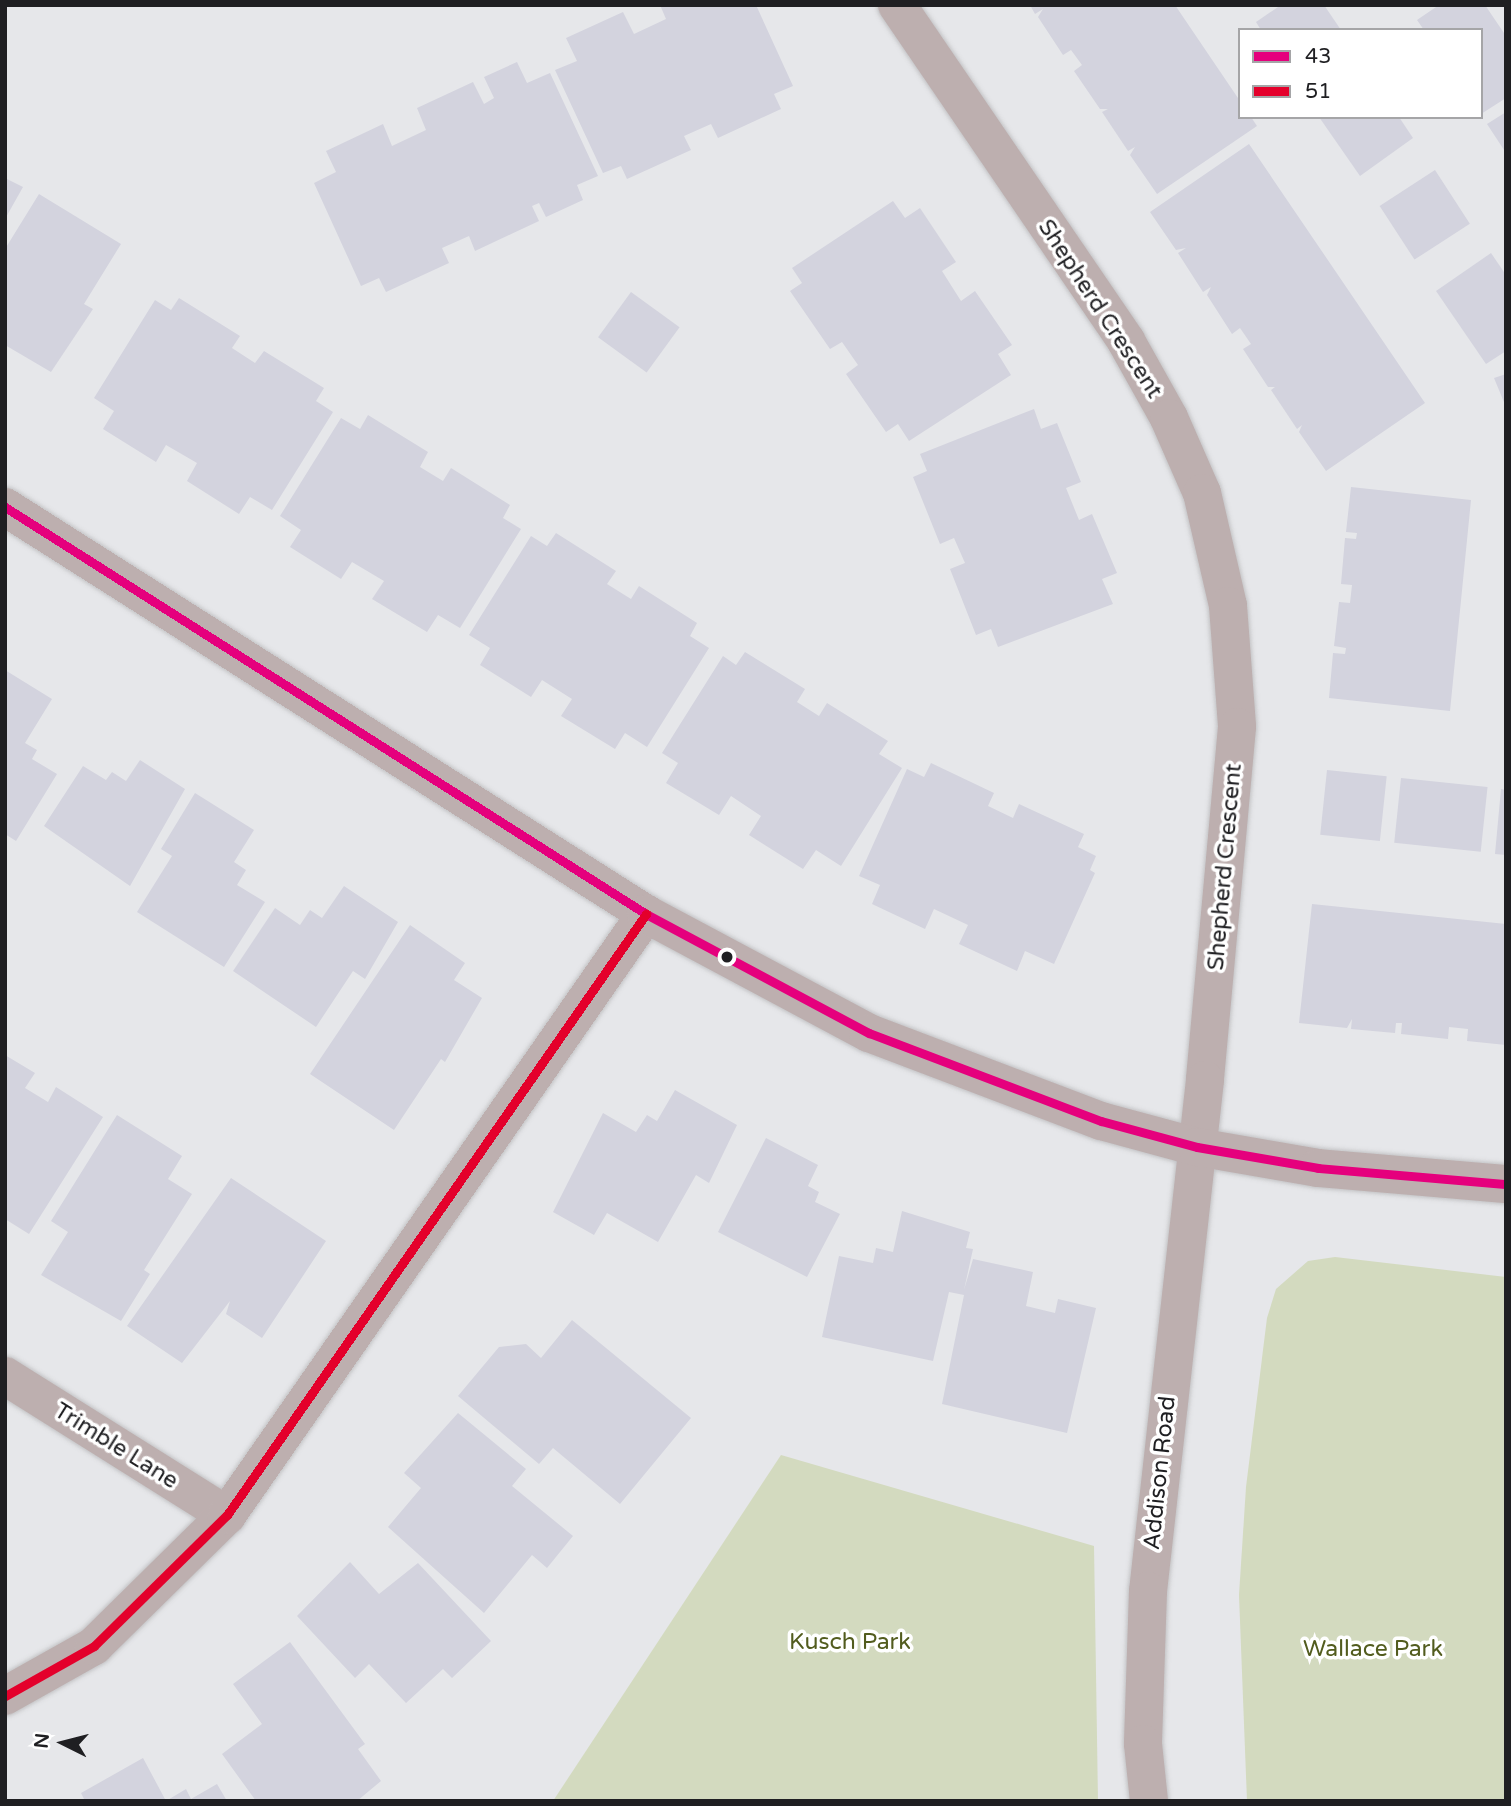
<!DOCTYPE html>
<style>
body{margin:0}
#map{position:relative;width:1511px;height:1806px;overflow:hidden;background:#e6e7ea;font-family:"Varela Round",sans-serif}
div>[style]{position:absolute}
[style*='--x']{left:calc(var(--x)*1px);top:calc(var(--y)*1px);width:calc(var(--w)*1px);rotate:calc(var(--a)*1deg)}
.green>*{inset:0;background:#d3dabf}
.building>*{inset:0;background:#d3d3de;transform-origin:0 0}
.roads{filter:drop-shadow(0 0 2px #c3c3c5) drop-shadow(0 0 2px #c3c3c5)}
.minor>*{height:38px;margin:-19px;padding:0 19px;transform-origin:19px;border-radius:19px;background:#bdafaf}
.tertiary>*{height:38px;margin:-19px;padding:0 19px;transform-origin:19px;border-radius:19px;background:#bdafaf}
.bus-1>*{height:9px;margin:-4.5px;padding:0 4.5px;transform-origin:4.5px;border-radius:4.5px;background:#e5007d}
.bus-2>*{height:9px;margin:-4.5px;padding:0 4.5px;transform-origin:4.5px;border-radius:4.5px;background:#e4002b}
.dots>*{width:19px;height:19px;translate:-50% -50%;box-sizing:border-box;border:4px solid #fff;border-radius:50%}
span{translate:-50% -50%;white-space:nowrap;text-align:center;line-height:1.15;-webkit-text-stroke:7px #fff;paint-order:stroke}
.street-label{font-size:23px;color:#1f1f22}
.park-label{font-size:23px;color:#525c1e}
.frame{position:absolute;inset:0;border:7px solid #1f1f22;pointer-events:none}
.legend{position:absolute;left:1238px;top:28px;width:245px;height:91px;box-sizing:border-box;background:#fff;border:2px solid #a5a5a7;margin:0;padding:9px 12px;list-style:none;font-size:21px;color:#1f1f22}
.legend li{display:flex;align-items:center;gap:14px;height:35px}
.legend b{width:35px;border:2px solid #a5a5a7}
.north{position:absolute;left:28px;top:1708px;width:70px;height:70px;-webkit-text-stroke:5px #fff;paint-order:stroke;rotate:276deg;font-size:19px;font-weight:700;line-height:28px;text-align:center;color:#1f1f22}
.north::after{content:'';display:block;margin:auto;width:24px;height:32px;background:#1f1f22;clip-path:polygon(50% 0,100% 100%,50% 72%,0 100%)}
</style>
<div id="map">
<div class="green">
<i style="clip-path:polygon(1335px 1257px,1506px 1277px,1506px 1801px,1247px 1801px,1239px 1595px,1246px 1487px,1267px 1318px,1276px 1289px,1308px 1261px)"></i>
<i style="clip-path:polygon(781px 1455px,1094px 1546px,1098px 1801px,553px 1801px)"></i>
</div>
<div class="building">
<i style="clip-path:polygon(660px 5px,756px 5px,793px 86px,774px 94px,781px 109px,718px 138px,711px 124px,684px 136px,691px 150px,627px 179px,621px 166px,603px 173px,555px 70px,577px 61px,566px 38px,623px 12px,634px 34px,666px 19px)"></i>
<i style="clip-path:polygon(1030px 5px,1175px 5px,1240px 101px,1240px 117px,1251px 117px,1257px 126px,1157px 194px,1130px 155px,1135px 147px,1128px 151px,1102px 112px,1108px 109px,1100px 109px,1074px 71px,1082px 65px,1071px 50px,1063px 55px,1038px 17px,1043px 9px,1035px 14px)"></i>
<i style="clip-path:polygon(1281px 5px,1324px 5px,1341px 30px,1261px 30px,1256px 22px)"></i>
<i style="clip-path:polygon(1439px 5px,1485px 5px,1506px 36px,1506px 98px,1481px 114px,1481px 30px,1424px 30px,1417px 20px)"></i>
<i style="clip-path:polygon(517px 62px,527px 83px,550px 73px,598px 176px,577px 185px,583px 200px,546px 217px,539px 203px,532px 206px,539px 221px,475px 251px,469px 236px,442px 248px,449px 263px,386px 292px,379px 278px,361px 286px,314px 183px,336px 172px,326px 151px,383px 124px,392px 146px,426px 130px,417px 108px,473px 82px,484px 104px,494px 98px,484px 77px)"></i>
<i style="clip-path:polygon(1506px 112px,1506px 153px,1487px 124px)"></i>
<i style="clip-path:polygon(1319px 117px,1399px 117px,1413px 138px,1360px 176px)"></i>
<i style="clip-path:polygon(1249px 144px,1425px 403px,1326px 471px,1299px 432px,1302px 425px,1297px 429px,1271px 390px,1275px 387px,1268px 387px,1243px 349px,1251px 344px,1240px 328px,1232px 334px,1207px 295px,1211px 287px,1203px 292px,1178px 253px,1186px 248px,1176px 250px,1150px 212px)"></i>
<i style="left:1435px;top:170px;width:64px;height:66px;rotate:57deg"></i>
<i style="clip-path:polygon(5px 178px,23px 187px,5px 219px)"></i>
<i style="clip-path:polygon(39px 194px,121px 244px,84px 304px,93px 309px,51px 372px,5px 345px,5px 249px)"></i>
<i style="clip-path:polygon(893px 201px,905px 218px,920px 208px,956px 262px,942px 271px,961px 301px,975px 291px,1012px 345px,998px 354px,1011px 375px,909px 441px,898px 424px,886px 432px,846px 374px,858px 365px,842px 342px,830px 349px,790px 291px,802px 283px,792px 268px)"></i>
<i style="clip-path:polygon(1491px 253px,1506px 275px,1506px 351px,1486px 364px,1436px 291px)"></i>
<i style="left:631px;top:292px;width:60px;height:56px;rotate:36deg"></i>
<i style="clip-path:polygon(179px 298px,240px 336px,232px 348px,255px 363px,264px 351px,324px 388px,316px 401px,333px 412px,272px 510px,250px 497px,239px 514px,187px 481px,197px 463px,166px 445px,156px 462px,103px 429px,114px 411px,94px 398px,155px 300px,171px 310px)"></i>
<i style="clip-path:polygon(1506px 374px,1506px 407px,1494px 378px)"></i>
<i style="clip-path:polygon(1034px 409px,1041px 429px,1057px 423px,1081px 482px,1066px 488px,1079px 520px,1092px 514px,1117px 573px,1102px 579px,1113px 604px,998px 647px,991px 629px,976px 635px,950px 569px,965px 563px,954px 538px,940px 544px,913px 477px,927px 471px,920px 454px)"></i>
<i style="clip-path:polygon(368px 415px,428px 452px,420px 467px,443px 481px,451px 468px,510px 505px,503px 518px,521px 529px,460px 628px,438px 615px,427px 632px,372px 599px,384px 581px,352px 562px,341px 579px,290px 547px,301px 530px,280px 516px,341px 418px,360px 429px)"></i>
<i style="clip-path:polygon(1351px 487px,1471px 500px,1450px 711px,1329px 698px,1333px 653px,1345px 654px,1346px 648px,1334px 646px,1339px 602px,1350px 603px,1352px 585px,1341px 584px,1345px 538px,1356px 539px,1357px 533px,1346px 532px)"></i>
<i style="clip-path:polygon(556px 533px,616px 571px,607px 584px,631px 599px,639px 586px,697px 623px,690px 636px,709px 648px,647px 747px,625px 733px,615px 749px,561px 716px,572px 699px,542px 680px,531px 697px,480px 665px,490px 648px,469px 635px,531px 536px,547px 546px)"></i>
<i style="clip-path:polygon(745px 652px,805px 689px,797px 702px,819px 716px,827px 703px,888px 741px,879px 754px,902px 768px,841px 866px,816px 850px,803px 869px,749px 835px,761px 816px,731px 796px,719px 815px,666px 783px,678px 763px,662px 753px,723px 656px,736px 665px)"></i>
<i style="clip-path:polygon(5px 670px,52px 699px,25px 743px,37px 750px,32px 759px,57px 774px,16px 841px,5px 834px)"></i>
<i style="clip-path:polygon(140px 760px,185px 789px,130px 886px,44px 826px,83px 766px,106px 780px,112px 772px,126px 781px)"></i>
<i style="clip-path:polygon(931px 763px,994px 793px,988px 806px,1013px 818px,1019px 804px,1084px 834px,1078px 847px,1096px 856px,1090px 870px,1095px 873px,1054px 964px,1025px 951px,1017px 971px,959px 944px,968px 925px,934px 909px,925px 929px,872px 904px,880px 885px,859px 876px,907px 769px,924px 777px)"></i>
<i style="left:1327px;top:770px;width:60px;height:65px;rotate:6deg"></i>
<i style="left:1401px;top:778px;width:87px;height:65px;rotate:6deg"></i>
<i style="clip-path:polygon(1501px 789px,1506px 790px,1506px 855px,1495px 854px)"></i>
<i style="clip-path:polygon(195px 793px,254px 830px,234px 862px,246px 870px,237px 885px,265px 902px,224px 967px,137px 912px,172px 856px,161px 849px)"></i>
<i style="clip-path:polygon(344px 886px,398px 922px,365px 979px,353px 971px,316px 1027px,233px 971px,275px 908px,300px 925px,310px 910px,322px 918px)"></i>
<i style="clip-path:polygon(1312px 904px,1506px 924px,1506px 1045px,1467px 1041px,1468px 1029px,1449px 1027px,1448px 1039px,1401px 1034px,1402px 1023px,1396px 1023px,1395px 1033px,1351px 1029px,1352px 1019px,1347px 1028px,1299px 1023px)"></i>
<i style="clip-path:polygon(410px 925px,465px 963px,454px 980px,482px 998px,445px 1062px,441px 1059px,394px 1130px,310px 1074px)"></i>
<i style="clip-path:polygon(5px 1055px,35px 1073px,25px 1088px,48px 1102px,56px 1087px,103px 1117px,29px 1234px,5px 1219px)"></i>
<i style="clip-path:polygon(675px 1090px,737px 1125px,709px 1183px,696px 1175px,658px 1242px,607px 1213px,594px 1235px,553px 1212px,603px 1113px,636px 1132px,647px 1115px,657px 1121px)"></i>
<i style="clip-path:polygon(117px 1115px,182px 1156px,168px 1179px,192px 1194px,144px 1270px,150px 1274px,121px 1321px,41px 1275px,68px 1232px,51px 1221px)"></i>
<i style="clip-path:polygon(766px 1138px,818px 1165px,808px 1186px,819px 1192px,815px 1202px,840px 1214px,807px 1277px,718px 1232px)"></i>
<i style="clip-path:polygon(231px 1178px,326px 1241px,262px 1338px,226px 1314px,230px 1301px,182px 1363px,127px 1326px)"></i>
<i style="clip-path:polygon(902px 1211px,970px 1232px,966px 1248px,973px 1249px,964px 1290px,973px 1259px,1033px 1272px,1026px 1306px,1055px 1313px,1058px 1299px,1096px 1308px,1067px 1433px,942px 1404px,964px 1295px,949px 1292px,933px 1361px,822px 1337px,839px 1256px,873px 1263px,876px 1248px,893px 1252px)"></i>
<i style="clip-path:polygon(572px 1320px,691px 1418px,620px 1504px,553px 1448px,539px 1464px,458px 1396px,499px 1347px,526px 1344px,541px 1358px)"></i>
<i style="clip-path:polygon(458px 1413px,526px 1469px,512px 1486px,573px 1536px,547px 1568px,532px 1555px,484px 1613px,388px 1527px,421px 1488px,404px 1473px)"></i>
<i style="clip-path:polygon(350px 1562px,379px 1594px,418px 1563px,491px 1641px,452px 1678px,443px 1669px,406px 1703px,369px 1664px,355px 1678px,297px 1616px)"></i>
<i style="clip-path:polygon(290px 1642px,365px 1744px,358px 1749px,381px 1781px,357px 1801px,256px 1801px,222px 1754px,262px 1724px,233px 1684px)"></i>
<i style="clip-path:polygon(143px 1758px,166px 1801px,186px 1789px,191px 1799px,217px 1784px,227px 1801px,85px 1801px,81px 1793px)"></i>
</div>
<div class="roads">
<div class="minor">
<i style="--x:897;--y:5;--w:407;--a:55.7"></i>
<i style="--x:1126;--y:341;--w:88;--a:60.8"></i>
<i style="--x:1169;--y:418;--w:82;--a:66.3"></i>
<i style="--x:1202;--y:493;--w:116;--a:77"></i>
<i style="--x:1228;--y:606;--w:121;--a:85.7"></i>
<i style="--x:1237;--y:727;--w:354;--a:95.2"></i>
<i style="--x:1205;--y:1080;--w:514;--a:96.36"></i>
<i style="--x:1148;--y:1591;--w:153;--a:91.9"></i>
<i style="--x:1143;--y:1744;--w:57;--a:84"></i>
<i style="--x:5;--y:1376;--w:262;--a:32.1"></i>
<i style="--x:5;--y:1696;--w:102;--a:-29.3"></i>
<i style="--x:94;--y:1646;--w:187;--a:-44.6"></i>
<i style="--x:227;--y:1515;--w:733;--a:-55.12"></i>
</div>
<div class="tertiary">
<i style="--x:5;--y:507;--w:759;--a:32.41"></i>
<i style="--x:646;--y:914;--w:253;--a:28.1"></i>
<i style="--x:869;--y:1033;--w:248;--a:20.8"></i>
<i style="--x:1101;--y:1121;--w:99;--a:15.2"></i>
<i style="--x:1197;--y:1147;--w:123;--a:9.8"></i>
<i style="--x:1318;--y:1168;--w:189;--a:4.9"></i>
</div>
</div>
<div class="bus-1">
<i style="--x:5;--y:507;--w:759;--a:32.41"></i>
<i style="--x:646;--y:914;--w:253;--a:28.1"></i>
<i style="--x:869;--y:1033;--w:248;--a:20.8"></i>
<i style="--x:1101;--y:1121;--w:99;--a:15.2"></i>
<i style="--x:1197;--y:1147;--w:123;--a:9.8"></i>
<i style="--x:1318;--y:1168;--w:189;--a:4.9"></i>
</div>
<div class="bus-2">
<i style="--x:5;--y:1696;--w:102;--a:-29.3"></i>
<i style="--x:94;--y:1646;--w:187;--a:-44.6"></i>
<i style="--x:227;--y:1515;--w:733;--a:-55.12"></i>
</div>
<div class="dots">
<i style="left:727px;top:957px;background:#1f1f22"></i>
</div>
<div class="street-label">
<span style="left:1100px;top:309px;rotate:57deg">Shepherd Crescent</span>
<span style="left:1225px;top:867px;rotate:-85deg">Shepherd Crescent</span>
<span style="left:116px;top:1446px;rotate:32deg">Trimble Lane</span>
<span style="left:1160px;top:1473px;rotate:-84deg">Addison Road</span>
</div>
<div class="park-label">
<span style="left:850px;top:1642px">Kusch Park</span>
<span style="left:1373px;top:1649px">Wallace Park</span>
</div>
<div class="frame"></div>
<ul class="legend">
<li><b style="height:9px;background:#e5007d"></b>43</li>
<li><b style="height:9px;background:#e4002b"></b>51</li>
</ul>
<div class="north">N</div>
</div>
